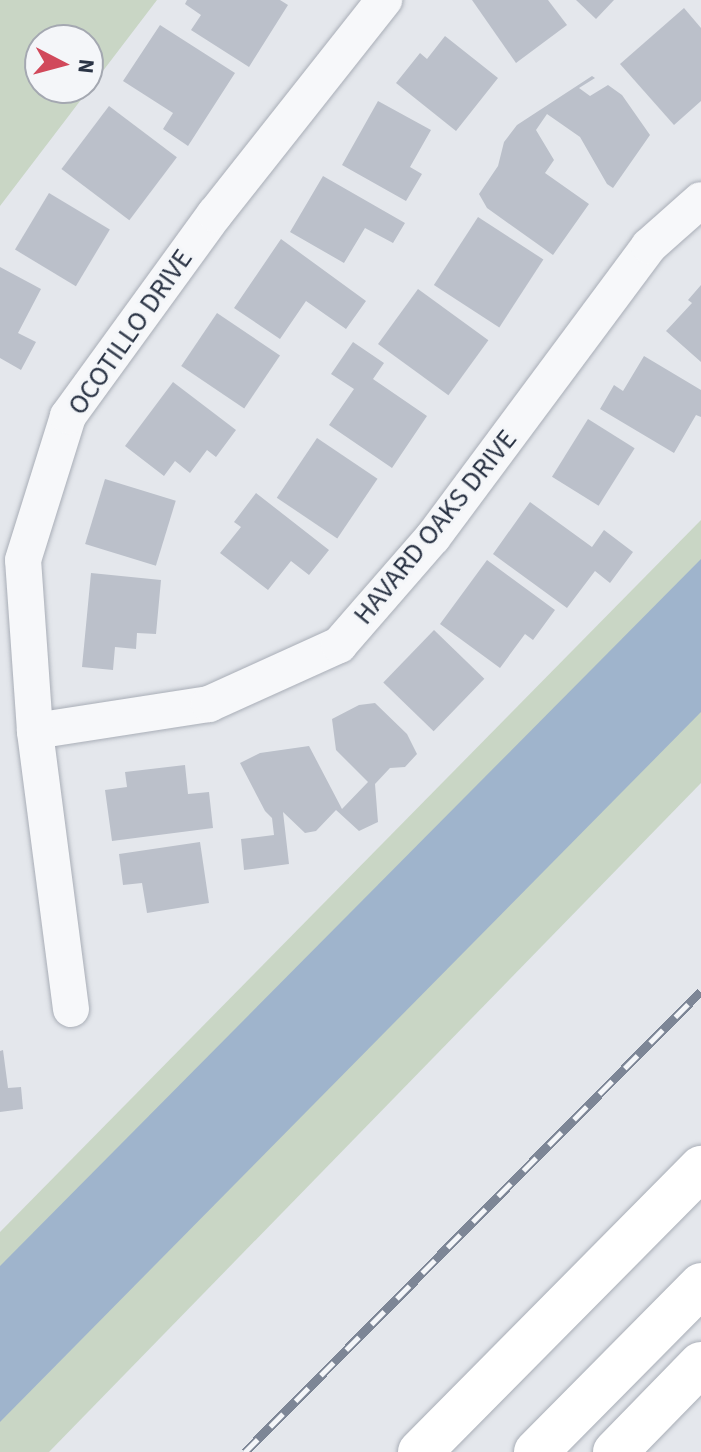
<!DOCTYPE html>
<style>
body{margin:0}
#map{position:relative;width:701px;height:1452px;overflow:hidden;background:#e4e7ec;font-family:"Source Sans 3",sans-serif}
div>[style]{position:absolute}
[style*='--x']{left:calc(var(--x)*1px);top:calc(var(--y)*1px);width:calc(var(--w)*1px);rotate:calc(var(--a)*1deg)}
.green>*{inset:0;background:#c9d6c5}
.water>*{inset:0;background:#9fb4cc}
.building>*{inset:0;background:#bbc0ca;transform-origin:0 0}
.roads{filter:drop-shadow(0 0 2px #a9aeb7) drop-shadow(0 0 2px #a9aeb7)}
.minor>*{height:36px;margin:-18px;padding:0 18px;transform-origin:18px;border-radius:18px;background:#f7f8fa}
.major>*{height:44px;margin:-22px;padding:0 22px;transform-origin:22px;border-radius:22px;background:#fff}
.highway>*{height:44px;margin:-22px;padding:0 22px;transform-origin:22px;border-radius:22px;background:#fff}
.rail>*{height:9px;margin-top:-4.5px;transform-origin:0;background:repeating-linear-gradient(90deg,#f4f6f9 0 18px,#7d8696 0 36px);box-sizing:border-box;border-block:2px solid #7d8696}
span{translate:-50% -50%;white-space:nowrap;text-align:center;line-height:1.15;-webkit-text-stroke:6px #f4f6f9;paint-order:stroke}
.street-label{font-size:28px;color:#2b3445}
.north{position:absolute;left:24px;top:24px;width:80px;height:80px;box-sizing:border-box;background:#f4f6f9;border:2px solid #a4a8b1;border-radius:50%;rotate:96deg;font-size:22px;font-weight:700;line-height:32px;text-align:center;color:#2b3445}
.north::after{content:'';display:block;margin:auto;width:28px;height:36px;background:#d1495b;clip-path:polygon(50% 0,100% 100%,50% 72%,0 100%)}
</style>
<div id="map">
<div class="green">
<i style="clip-path:polygon(evenodd,0 0,157px 0,0 206px,0 0,88px 40px,88px 88px,40px 88px,40px 40px,88px 40px)"></i>
<i style="clip-path:polygon(701px 520px,701px 783px,49px 1452px,0 1452px,0 1232px)"></i>
</div>
<div class="water">
<i style="clip-path:polygon(701px 559px,701px 712px,0 1422px,0 1266px)"></i>
</div>
<div class="building">
<i style="clip-path:polygon(187px 0,280px 0,288px 5px,249px 67px,191px 30px,201px 15px,185px 4px)"></i>
<i style="clip-path:polygon(472px 0,548px 0,567px 25px,516px 63px)"></i>
<i style="clip-path:polygon(576px 0,614px 0,596px 19px)"></i>
<i style="clip-path:polygon(684px 8px,701px 28px,701px 101px,674px 125px,620px 64px)"></i>
<i style="clip-path:polygon(160px 25px,235px 73px,188px 146px,163px 129px,173px 113px,123px 81px)"></i>
<i style="clip-path:polygon(445px 36px,498px 78px,456px 131px,396px 83px,420px 53px,427px 59px)"></i>
<i style="clip-path:polygon(592px 76px,595px 78px,579px 88px,590px 96px,608px 85px,622px 95px,650px 135px,613px 188px,607px 184px,580px 137px,547px 114px,536px 130px,554px 160px,545px 173px,589px 204px,553px 255px,487px 208px,479px 194px,498px 166px,504px 142px,517px 125px)"></i>
<i style="clip-path:polygon(378px 101px,431px 130px,410px 167px,422px 174px,406px 201px,342px 165px)"></i>
<i style="left:109px;top:106px;width:85px;height:79px;rotate:37deg"></i>
<i style="clip-path:polygon(323px 176px,405px 223px,393px 243px,365px 228px,344px 263px,290px 232px)"></i>
<i style="left:49px;top:193px;width:71px;height:66px;rotate:31deg"></i>
<i style="left:478px;top:217px;width:78px;height:81px;rotate:33deg"></i>
<i style="clip-path:polygon(281px 239px,366px 301px,346px 329px,306px 301px,280px 339px,234px 308px)"></i>
<i style="clip-path:polygon(0 267px,41px 289px,18px 333px,36px 342px,21px 370px,0 358px)"></i>
<i style="clip-path:polygon(701px 285px,701px 362px,666px 331px,692px 303px,688px 300px)"></i>
<i style="left:418px;top:289px;width:87px;height:68px;rotate:36deg"></i>
<i style="left:217px;top:313px;width:76px;height:64px;rotate:34deg"></i>
<i style="clip-path:polygon(353px 342px,384px 363px,373px 379px,427px 416px,392px 468px,329px 425px,354px 389px,331px 374px)"></i>
<i style="clip-path:polygon(644px 356px,701px 390px,701px 417px,696px 415px,674px 453px,600px 409px,614px 385px,623px 391px)"></i>
<i style="clip-path:polygon(173px 382px,236px 430px,216px 457px,207px 450px,190px 473px,175px 461px,164px 476px,125px 446px)"></i>
<i style="left:588px;top:419px;width:55px;height:68px;rotate:32deg"></i>
<i style="left:317px;top:438px;width:73px;height:72px;rotate:34deg"></i>
<i style="left:105px;top:479px;width:74px;height:68px;rotate:17deg"></i>
<i style="clip-path:polygon(256px 493px,329px 550px,309px 575px,291px 561px,268px 590px,220px 553px,241px 527px,234px 522px)"></i>
<i style="clip-path:polygon(530px 502px,592px 547px,604px 530px,633px 552px,610px 583px,595px 571px,567px 608px,493px 554px)"></i>
<i style="clip-path:polygon(487px 560px,555px 610px,533px 640px,525px 634px,500px 668px,440px 624px)"></i>
<i style="clip-path:polygon(91px 573px,161px 580px,156px 634px,137px 633px,136px 649px,115px 647px,113px 670px,82px 667px)"></i>
<i style="left:434px;top:630px;width:70px;height:73px;rotate:44deg"></i>
<i style="clip-path:polygon(375px 703px,407px 734px,417px 754px,405px 767px,390px 768px,375px 784px,378px 822px,359px 831px,336px 810px,316px 831px,305px 833px,283px 812px,289px 864px,244px 870px,241px 839px,274px 835px,272px 818px,265px 811px,240px 763px,260px 753px,309px 746px,342px 809px,368px 782px,336px 750px,332px 719px,359px 705px)"></i>
<i style="clip-path:polygon(185px 765px,188px 794px,209px 792px,213px 828px,112px 841px,105px 790px,127px 787px,125px 772px)"></i>
<i style="clip-path:polygon(200px 842px,209px 903px,147px 913px,142px 883px,123px 885px,119px 854px)"></i>
<i style="clip-path:polygon(3px 1050px,8px 1088px,21px 1087px,23px 1109px,0 1112px,0 1051px)"></i>
</div>
<div class="roads">
<div class="minor">
<i style="--x:35;--y:731;--w:176;--a:-8.8"></i>
<i style="--x:209;--y:704;--w:143;--a:-24.4"></i>
<i style="--x:339;--y:645;--w:143;--a:-49"></i>
<i style="--x:433;--y:537;--w:362;--a:-53.4"></i>
<i style="--x:649;--y:246;--w:69;--a:-41.5"></i>
<i style="--x:71;--y:1009;--w:280;--a:-97.4"></i>
<i style="--x:35;--y:731;--w:171;--a:-94"></i>
<i style="--x:23;--y:560;--w:151;--a:-72.6"></i>
<i style="--x:68;--y:416;--w:250;--a:-54"></i>
<i style="--x:215;--y:214;--w:273;--a:-51.7"></i>
</div>
<div class="major">
<i style="--x:420;--y:1452;--w:400;--a:-45.3"></i>
</div>
<div class="highway">
<i style="--x:536;--y:1452;--w:235;--a:-45.3"></i>
<i style="--x:615;--y:1452;--w:123;--a:-45.7"></i>
</div>
</div>
<div class="rail">
<i style="--x:245;--y:1452;--w:648;--a:-45.31"></i>
</div>
<div class="street-label">
<span style="left:130px;top:332px;rotate:-55deg">OCOTILLO DRIVE</span>
<span style="left:435px;top:527px;rotate:-51deg">HAVARD OAKS DRIVE</span>
</div>
<div class="north">N</div>
</div>
